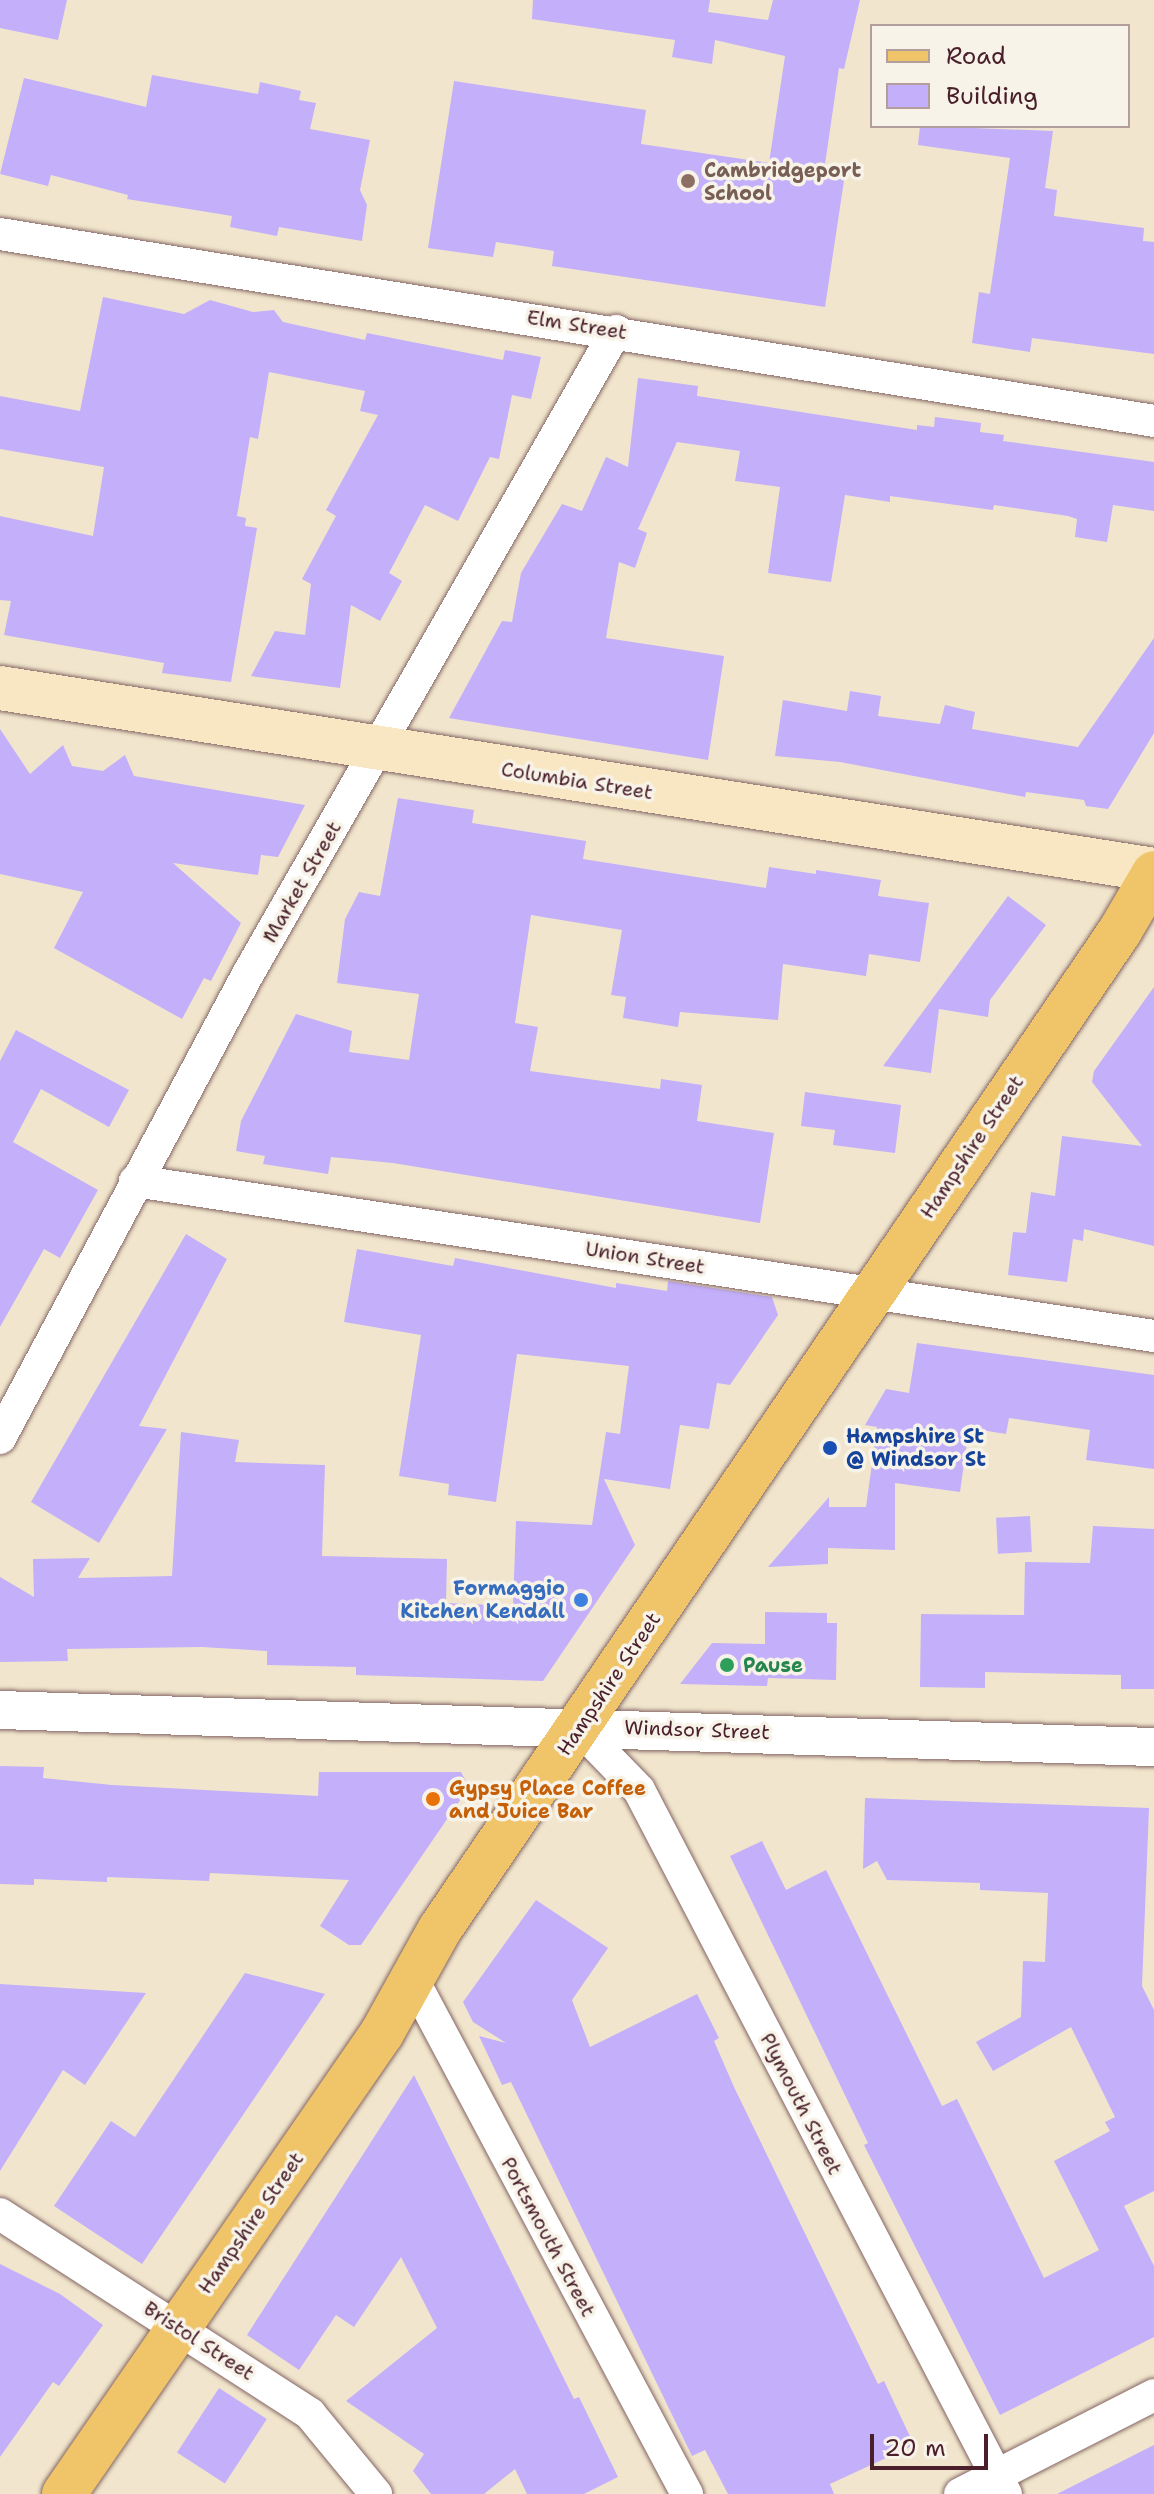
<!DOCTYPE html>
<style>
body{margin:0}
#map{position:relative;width:1154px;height:2494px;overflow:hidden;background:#f1e6cd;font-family:"Shantell Sans",sans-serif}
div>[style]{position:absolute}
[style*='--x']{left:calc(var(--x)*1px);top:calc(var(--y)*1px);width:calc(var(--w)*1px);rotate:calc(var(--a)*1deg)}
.building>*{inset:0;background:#c3affa;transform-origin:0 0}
.roads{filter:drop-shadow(0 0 2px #846564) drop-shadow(0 0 2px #846564)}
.minor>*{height:32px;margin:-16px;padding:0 16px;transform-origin:16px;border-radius:16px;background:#fff}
.tertiary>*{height:38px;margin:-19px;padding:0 19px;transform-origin:19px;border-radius:19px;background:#fff}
.secondary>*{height:44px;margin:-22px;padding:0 22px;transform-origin:22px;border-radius:22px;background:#f9e7c3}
.primary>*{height:44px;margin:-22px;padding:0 22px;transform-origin:22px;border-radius:22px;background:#f0c469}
.dots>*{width:22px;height:22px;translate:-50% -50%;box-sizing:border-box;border:4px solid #f7f3e8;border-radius:50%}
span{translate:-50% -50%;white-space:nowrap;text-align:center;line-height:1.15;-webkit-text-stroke:7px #f7f3e8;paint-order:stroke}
.education-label{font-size:20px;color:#785e54;font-weight:700}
.left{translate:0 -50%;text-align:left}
.street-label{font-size:20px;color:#4a1f2b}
.transit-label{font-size:20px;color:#164399;font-weight:700}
.shop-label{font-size:20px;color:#366cbe;font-weight:700}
.right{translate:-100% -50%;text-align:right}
.leisure-label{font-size:20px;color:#27864d;font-weight:700}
.food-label{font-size:20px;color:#c56008;font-weight:700}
.legend{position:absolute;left:870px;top:24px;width:260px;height:104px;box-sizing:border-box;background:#f7f3e8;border:2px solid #b29e9c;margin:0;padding:10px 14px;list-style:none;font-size:24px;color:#4a1f2b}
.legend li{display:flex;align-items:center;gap:16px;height:40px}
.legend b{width:40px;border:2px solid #b29e9c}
.scale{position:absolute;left:870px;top:2434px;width:118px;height:36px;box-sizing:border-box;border:4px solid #4a1f2b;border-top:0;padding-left:10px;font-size:24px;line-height:28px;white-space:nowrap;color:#4a1f2b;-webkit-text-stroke:6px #f7f3e8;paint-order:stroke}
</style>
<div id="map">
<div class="building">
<i style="clip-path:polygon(0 0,67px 0,58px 40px,0 28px)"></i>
<i style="clip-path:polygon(533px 0,710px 0,708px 12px,768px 20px,773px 0,860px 0,844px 69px,839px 68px,824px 171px,845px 174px,825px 307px,552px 266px,554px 251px,496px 242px,493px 257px,428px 248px,454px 81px,646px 110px,641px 144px,769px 163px,785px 56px,715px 40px,712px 64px,672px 57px,675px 40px,532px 19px)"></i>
<i style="clip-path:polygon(152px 75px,258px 94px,260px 82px,301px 91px,299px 100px,316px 103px,310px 129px,370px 140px,360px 190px,367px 205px,362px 241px,279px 227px,277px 236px,230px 227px,232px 216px,127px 199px,128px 195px,51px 175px,48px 186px,0 174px,24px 78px,146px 107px)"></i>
<i style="clip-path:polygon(920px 126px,1053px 131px,1045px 188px,1057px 190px,1054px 216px,1144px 228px,1143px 241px,1154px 242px,1154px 354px,1032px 338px,1030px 352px,972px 343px,979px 292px,990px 294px,1010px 158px,918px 145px)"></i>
<i style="clip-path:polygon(103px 297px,184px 314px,210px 300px,253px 312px,274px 310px,283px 322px,365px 340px,367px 333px,503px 360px,505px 350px,541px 357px,531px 399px,512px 395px,499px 459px,490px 457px,458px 521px,425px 505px,389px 573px,402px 581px,380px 621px,351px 605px,340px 688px,251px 676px,275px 631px,305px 635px,311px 584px,302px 579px,336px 516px,326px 510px,378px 415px,360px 411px,365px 391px,269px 372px,258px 439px,250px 437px,237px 516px,246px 518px,245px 526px,257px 528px,231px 682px,162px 673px,164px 663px,4px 635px,11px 601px,0 600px,0 516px,93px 536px,104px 467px,0 449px,0 396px,80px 411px)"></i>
<i style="clip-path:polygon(638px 378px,698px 386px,697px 396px,917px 430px,917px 425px,934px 427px,935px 417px,981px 423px,980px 432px,1004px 435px,1003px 441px,1154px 462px,1154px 511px,1113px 505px,1107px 542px,1075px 537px,1077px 519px,1068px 516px,994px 505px,993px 510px,890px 496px,890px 502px,845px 495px,831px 582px,768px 573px,780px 487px,735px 481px,740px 451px,677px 442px,638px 529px,647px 533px,635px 568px,619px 562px,606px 638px,724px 656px,708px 760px,449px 718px,502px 621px,512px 622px,521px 573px,562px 504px,582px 511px,606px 457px,628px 467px)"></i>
<i style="clip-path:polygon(1154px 638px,1154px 733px,1108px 809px,1086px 806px,1084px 800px,1026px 792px,1025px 797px,840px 762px,775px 756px,783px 700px,847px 711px,850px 691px,881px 696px,878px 716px,940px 724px,945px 705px,975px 712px,972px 729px,1078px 747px)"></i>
<i style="clip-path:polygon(0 729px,30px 774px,63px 745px,72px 766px,103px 771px,125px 755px,134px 776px,305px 805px,278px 857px,261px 855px,258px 875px,173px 863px,241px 923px,211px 981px,204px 978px,182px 1019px,54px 948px,83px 892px,0 874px)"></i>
<i style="clip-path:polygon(398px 798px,474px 810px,472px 823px,586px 841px,583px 859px,766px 888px,769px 867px,816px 874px,816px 870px,881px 880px,878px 896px,929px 903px,920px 962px,869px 954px,866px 976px,783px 964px,778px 1020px,680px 1012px,678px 1027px,623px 1018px,626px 997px,611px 995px,622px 930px,531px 915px,515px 1023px,538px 1027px,530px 1071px,660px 1089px,661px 1079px,702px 1085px,697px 1121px,774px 1133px,760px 1223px,393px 1163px,331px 1157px,328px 1174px,263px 1164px,265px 1156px,236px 1151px,241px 1121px,296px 1014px,352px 1031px,349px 1052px,409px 1060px,419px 994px,337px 983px,345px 919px,359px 892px,380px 896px)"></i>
<i style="clip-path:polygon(1008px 896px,1046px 925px,990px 1000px,988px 1017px,939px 1009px,931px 1073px,883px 1066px)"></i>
<i style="clip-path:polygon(1154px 987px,1154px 1246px,1084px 1229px,1083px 1241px,1073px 1239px,1067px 1282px,1008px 1275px,1013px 1232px,1026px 1233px,1031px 1192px,1055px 1196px,1062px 1136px,1142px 1146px,1092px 1082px,1094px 1071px)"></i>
<i style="clip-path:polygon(16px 1030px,129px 1090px,109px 1127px,41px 1089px,13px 1142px,98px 1190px,60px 1258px,44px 1249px,0 1327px,0 1061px)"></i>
<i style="clip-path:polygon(805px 1092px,901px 1105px,895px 1153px,833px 1145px,835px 1130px,801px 1126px)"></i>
<i style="clip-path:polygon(186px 1234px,227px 1259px,139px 1426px,167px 1429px,99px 1543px,31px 1502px)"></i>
<i style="clip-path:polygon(357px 1249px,453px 1266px,455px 1258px,616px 1288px,616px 1283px,667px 1291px,668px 1281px,772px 1297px,778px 1315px,730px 1385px,717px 1383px,709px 1429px,680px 1425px,670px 1489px,604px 1479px,635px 1545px,543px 1681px,356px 1675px,356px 1667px,267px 1665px,267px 1651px,202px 1647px,67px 1649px,68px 1661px,0 1662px,0 1577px,34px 1597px,33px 1559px,90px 1558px,78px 1578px,172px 1576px,181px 1432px,239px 1440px,235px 1462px,325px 1465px,322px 1556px,447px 1559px,446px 1603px,513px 1606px,516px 1521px,592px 1525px,606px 1432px,620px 1434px,629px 1366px,517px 1354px,496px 1502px,448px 1495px,449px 1484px,399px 1476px,421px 1335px,344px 1322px)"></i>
<i style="clip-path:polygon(917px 1343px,1154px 1375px,1154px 1469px,1086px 1460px,1090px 1430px,1009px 1418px,1006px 1434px,969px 1428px,960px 1492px,895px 1483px,895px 1550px,828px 1548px,828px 1564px,768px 1567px,829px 1497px,829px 1507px,866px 1507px,877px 1427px,865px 1425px,886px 1389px,909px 1393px)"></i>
<i style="left:1030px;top:1516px;width:36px;height:34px;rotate:87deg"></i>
<i style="clip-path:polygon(1093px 1526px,1154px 1529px,1154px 1689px,1121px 1689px,1121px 1675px,985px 1672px,985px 1688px,920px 1687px,921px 1614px,1024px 1615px,1025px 1562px,1090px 1563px)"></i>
<i style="clip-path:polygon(765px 1612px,827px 1613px,827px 1623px,837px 1623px,836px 1680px,768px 1678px,767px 1686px,680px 1684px,712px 1643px,765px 1644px)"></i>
<i style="clip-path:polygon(0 1766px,44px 1767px,43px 1778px,112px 1785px,318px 1796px,319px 1772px,461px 1772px,469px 1787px,361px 1945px,349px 1945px,320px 1926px,349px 1880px,210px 1873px,209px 1881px,107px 1877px,107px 1882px,34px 1879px,34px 1885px,0 1884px)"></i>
<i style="clip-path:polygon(865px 1798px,1149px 1808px,1142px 1986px,1154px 2010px,1154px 2191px,1124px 2206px,1154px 2266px,1154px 2337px,1000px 2415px,864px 2145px,868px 2143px,730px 1856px,762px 1841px,786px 1890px,826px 1870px,942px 2106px,957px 2099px,1044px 2278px,1099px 2250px,1054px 2161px,1110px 2131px,1105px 2122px,1115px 2117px,1071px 2027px,993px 2071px,976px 2042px,1021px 2017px,1023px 1961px,1045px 1962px,1048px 1893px,980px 1890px,980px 1883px,887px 1880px,877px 1861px,863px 1869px)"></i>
<i style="clip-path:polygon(536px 1900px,608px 1948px,572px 2000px,590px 2047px,697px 1994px,719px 2038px,714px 2041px,734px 2087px,878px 2384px,884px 2381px,914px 2445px,830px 2484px,834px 2494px,728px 2494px,705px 2450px,692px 2456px,511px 2082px,502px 2085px,479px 2036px,506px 2043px,473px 2022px,463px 2002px)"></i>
<i style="clip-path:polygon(245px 1973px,325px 1994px,142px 2264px,54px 2206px,111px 2121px,135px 2137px)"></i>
<i style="clip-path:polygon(0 1984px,146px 1993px,85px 2085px,63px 2070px,0 2171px)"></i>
<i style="clip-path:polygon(414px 2075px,574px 2399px,579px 2397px,618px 2477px,584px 2494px,527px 2494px,515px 2469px,484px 2494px,431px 2494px,413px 2471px,424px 2454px,346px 2401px,437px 2328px,401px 2257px,354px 2327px,336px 2315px,299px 2370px,247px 2335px)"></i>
<i style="clip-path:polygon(0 2264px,60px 2294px,103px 2325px,59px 2386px,53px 2382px,0 2457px)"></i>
<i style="left:219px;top:2388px;width:57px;height:77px;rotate:33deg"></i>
<i style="clip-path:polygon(1154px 2445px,1154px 2494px,1057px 2494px)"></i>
</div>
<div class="roads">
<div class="minor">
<i style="--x:0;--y:234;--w:1169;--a:9.2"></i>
<i style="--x:135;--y:1181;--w:1031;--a:8.65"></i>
<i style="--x:0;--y:1438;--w:526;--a:-61.88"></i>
<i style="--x:248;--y:974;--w:741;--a:-60.22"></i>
<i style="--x:579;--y:1728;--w:86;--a:45.9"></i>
<i style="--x:639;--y:1790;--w:794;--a:62.47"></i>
<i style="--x:412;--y:1978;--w:585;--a:61.94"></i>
<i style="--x:0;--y:2214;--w:369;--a:32.8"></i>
<i style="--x:310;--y:2414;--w:104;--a:50.5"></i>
<i style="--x:960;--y:2494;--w:218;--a:-27"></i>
</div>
<div class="tertiary">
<i style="--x:0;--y:1710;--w:1155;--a:1.84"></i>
</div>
<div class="secondary">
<i style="--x:0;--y:688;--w:1168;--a:8.96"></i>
</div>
<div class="primary">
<i style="--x:64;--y:2494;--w:560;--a:-55.4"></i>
<i style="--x:382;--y:2033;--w:119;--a:-60.9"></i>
<i style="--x:440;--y:1929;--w:1208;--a:-55.73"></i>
<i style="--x:1120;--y:931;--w:67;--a:-59.6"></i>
</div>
</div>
<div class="dots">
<i style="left:688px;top:181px;background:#8d6e63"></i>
<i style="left:830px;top:1448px;background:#1a4fb4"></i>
<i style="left:581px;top:1600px;background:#3f7fe0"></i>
<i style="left:727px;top:1665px;background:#2e9e5b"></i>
<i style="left:433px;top:1799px;background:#e8710a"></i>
</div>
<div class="education-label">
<span class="left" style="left:704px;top:182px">Cambridgeport<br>School</span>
</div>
<div class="street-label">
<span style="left:577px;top:325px;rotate:9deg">Elm Street</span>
<span style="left:577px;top:781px;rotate:9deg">Columbia Street</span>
<span style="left:302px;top:882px;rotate:-60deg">Market Street</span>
<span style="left:972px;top:1147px;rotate:-56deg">Hampshire Street</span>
<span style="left:645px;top:1258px;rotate:9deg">Union Street</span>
<span style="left:609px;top:1684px;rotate:-56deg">Hampshire Street</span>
<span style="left:697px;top:1730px;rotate:2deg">Windsor Street</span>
<span style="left:801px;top:2104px;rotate:63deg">Plymouth Street</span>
<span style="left:251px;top:2223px;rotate:-55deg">Hampshire Street</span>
<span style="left:548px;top:2237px;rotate:62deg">Portsmouth Street</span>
<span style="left:199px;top:2341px;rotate:33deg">Bristol Street</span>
</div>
<div class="transit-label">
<span class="left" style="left:846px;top:1448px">Hampshire St<br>@ Windsor St</span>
</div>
<div class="shop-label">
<span class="right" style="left:565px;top:1600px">Formaggio<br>Kitchen Kendall</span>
</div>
<div class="leisure-label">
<span class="left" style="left:743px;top:1665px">Pause</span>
</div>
<div class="food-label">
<span class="left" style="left:449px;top:1800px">Gypsy Place Coffee<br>and Juice Bar</span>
</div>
<ul class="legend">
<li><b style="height:10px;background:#f0c469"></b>Road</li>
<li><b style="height:22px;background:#c3affa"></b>Building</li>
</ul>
<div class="scale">20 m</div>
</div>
